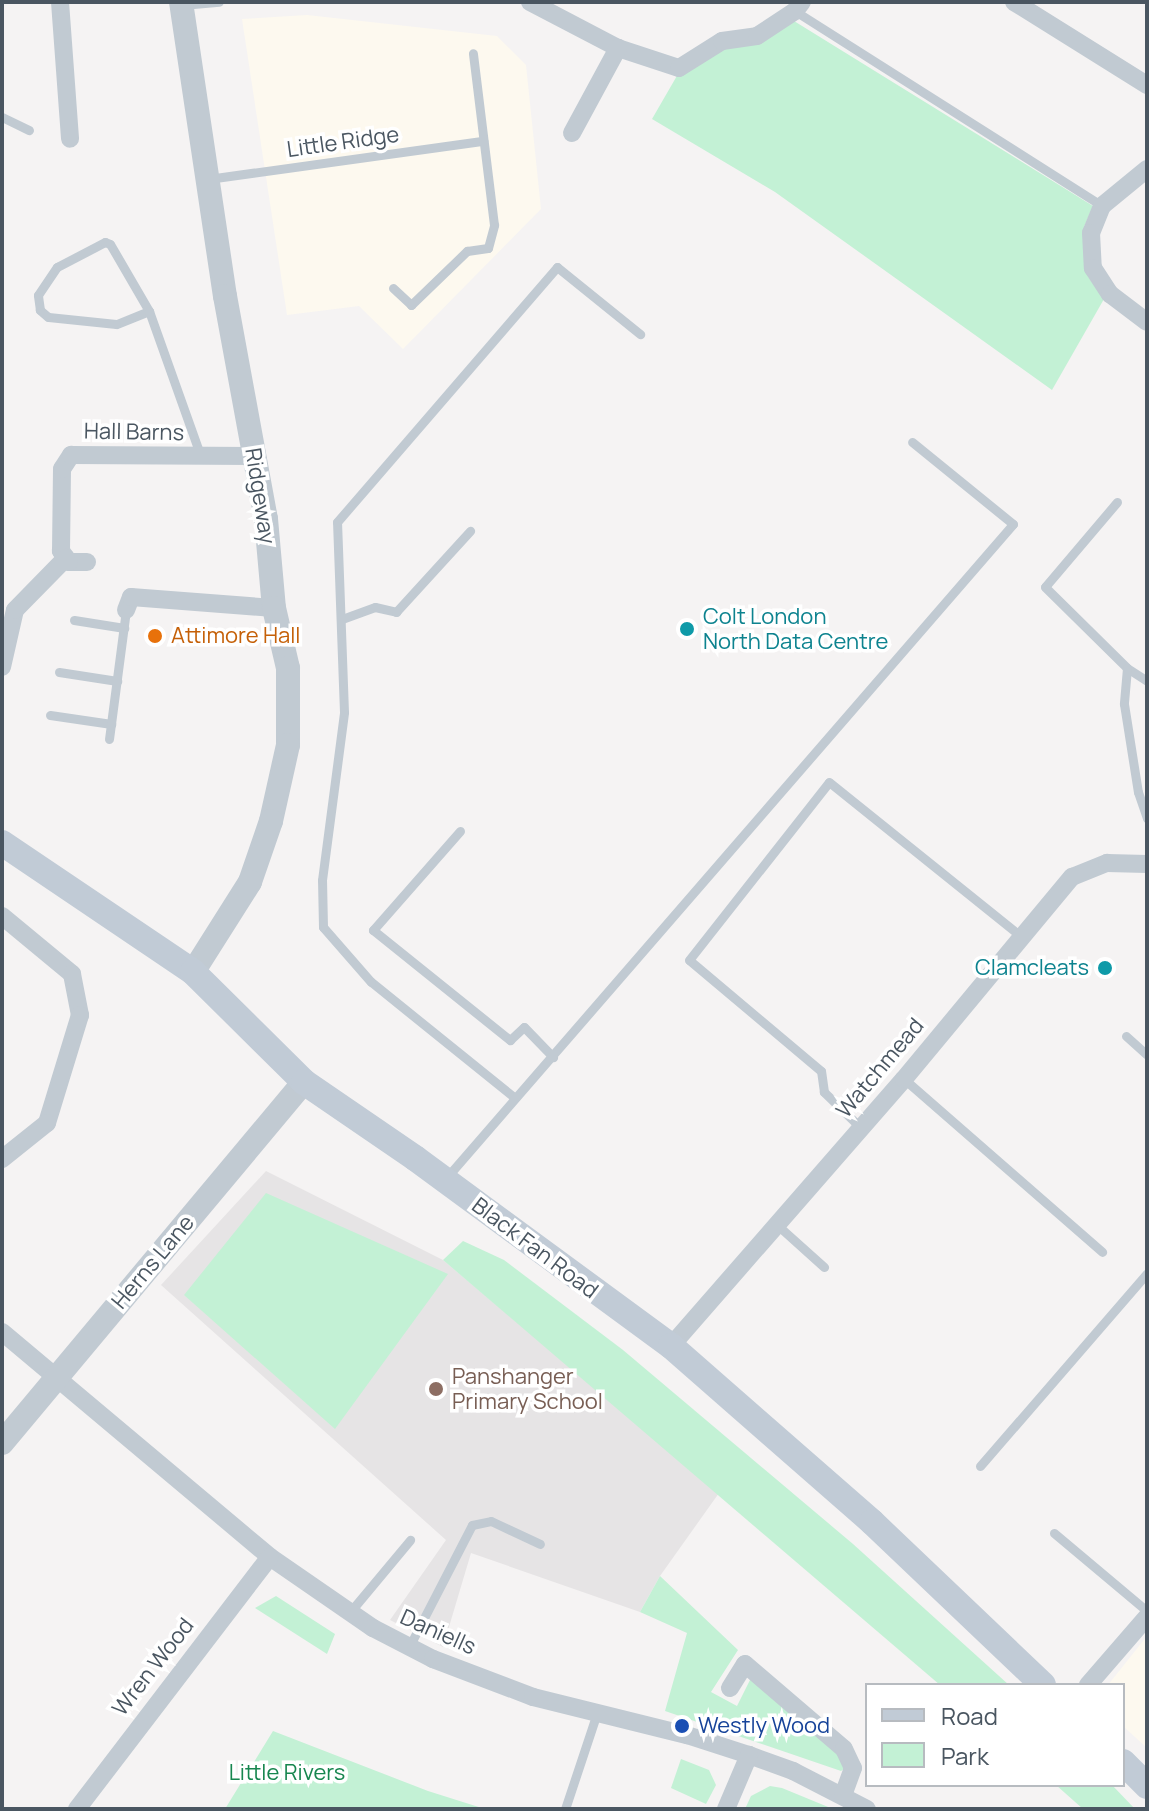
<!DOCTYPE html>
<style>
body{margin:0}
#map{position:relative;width:1149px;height:1811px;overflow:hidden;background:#f5f3f3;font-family:Manrope,sans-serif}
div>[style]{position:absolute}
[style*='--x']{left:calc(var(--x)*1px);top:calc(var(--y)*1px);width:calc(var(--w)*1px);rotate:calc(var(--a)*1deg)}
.commercial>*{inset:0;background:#fdf9ef}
.education>*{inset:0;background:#e6e4e5}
.green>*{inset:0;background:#c3f1d5}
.service>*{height:9px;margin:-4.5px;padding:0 4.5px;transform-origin:4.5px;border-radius:4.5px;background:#c1cad2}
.minor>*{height:18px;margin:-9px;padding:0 9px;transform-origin:9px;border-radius:9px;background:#c1cad2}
.tertiary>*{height:24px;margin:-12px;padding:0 12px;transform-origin:12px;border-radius:12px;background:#c1cad2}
.secondary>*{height:26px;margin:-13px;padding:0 13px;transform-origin:13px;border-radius:13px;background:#c1cbd6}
.dots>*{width:22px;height:22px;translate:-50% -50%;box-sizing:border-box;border:4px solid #fff;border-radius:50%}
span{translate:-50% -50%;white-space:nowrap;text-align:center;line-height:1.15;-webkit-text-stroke:7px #fff;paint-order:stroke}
.street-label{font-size:22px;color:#4a5661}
.culture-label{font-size:22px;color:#0d838f}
.left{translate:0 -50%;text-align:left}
.right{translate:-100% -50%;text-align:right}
.food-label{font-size:22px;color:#c56008}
.education-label{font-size:22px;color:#785e54}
.transit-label{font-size:22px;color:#164399}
.park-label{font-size:22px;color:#17864f}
.frame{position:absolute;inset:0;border:4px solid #4a5661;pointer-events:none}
.legend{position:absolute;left:865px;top:1683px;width:260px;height:104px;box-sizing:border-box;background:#fff;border:2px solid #b7bbc0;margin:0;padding:10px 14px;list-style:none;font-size:24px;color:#4a5661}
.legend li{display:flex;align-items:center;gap:16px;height:40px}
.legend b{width:40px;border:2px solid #b7bbc0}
</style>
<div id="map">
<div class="commercial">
<i style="clip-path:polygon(307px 15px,497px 36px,526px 65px,541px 209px,403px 349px,359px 306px,287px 315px,242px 19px)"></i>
<i style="clip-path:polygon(1147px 1636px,1147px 1748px,1123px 1726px,1123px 1685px,1108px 1685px)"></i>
</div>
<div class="education">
<i style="clip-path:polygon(266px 1171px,443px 1260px,719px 1493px,660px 1576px,640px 1612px,471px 1553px,443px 1647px,390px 1620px,446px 1540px,161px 1285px)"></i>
</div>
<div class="green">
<i style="clip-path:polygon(794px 21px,1093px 206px,1084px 227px,1083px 249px,1089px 278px,1104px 299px,1052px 390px,775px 192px,652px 119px,678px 74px,721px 47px)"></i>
<i style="clip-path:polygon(266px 1193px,448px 1274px,335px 1429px,184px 1295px)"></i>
<i style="clip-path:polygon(463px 1241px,504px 1260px,623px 1350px,853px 1544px,1009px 1685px,940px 1685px,443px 1260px)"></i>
<i style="clip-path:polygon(660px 1576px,738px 1650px,711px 1692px,737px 1706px,754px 1672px,836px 1749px,845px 1768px,841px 1771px,665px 1711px,687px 1633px,640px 1612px)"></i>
<i style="clip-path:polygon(276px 1596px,335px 1634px,327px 1654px,255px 1608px)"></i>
<i style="clip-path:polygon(273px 1731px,428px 1791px,485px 1809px,225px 1809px)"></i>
<i style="clip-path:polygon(681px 1759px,709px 1770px,716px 1785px,706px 1804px,671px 1788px)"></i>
<i style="clip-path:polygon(1056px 1785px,1112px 1785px,1135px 1809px,1083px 1809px)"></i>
<i style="clip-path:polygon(770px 1786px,782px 1788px,833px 1809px,745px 1809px,751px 1796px)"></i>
</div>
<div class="service">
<i style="--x:182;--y:5;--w:37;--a:-5"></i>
<i style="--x:795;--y:11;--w:364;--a:32.4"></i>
<i style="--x:2;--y:117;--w:30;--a:26"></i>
<i style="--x:208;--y:179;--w:278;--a:-7.9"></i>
<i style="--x:393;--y:288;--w:25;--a:43"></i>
<i style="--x:411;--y:305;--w:78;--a:-44"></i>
<i style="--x:467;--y:251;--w:21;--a:-8"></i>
<i style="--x:488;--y:248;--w:24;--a:-75"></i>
<i style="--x:494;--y:225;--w:173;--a:-97"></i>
<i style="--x:149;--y:311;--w:35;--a:158"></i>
<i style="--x:116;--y:324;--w:68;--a:-174.1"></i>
<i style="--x:48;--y:317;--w:11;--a:-139"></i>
<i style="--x:40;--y:310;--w:15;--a:-98"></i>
<i style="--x:38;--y:295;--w:34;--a:-56"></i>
<i style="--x:57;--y:267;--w:54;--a:-27.5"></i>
<i style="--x:105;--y:242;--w:5;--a:22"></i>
<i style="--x:110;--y:244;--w:78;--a:59.8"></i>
<i style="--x:149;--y:311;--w:155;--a:70.4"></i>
<i style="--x:1117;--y:502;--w:111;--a:130.3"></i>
<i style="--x:1045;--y:587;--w:115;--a:44.6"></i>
<i style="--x:1127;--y:668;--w:24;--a:33"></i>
<i style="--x:342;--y:619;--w:35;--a:-20"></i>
<i style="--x:375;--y:607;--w:22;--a:13"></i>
<i style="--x:396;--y:612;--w:110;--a:-47.6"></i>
<i style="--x:74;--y:620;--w:51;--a:9.1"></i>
<i style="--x:1127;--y:668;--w:36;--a:95"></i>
<i style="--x:1124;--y:704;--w:89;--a:81"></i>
<i style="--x:1138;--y:792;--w:28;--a:71"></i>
<i style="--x:59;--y:672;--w:59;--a:8.8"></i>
<i style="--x:50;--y:715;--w:62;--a:8.4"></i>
<i style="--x:109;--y:739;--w:130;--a:-82.5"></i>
<i style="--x:460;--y:831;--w:132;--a:131.3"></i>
<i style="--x:373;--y:930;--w:176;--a:38.8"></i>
<i style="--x:510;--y:1040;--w:19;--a:-43"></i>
<i style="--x:524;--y:1027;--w:42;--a:46"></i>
<i style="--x:1126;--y:1036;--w:28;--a:42"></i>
<i style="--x:904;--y:1079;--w:263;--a:41.1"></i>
<i style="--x:515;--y:1098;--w:185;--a:-141.1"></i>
<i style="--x:371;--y:982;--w:73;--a:-131.1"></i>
<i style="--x:323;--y:927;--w:47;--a:-91.2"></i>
<i style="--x:322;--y:880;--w:169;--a:-82.5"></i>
<i style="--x:344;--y:712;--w:190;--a:-92.1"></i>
<i style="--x:337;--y:522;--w:337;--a:-49.2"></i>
<i style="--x:557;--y:267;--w:107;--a:38.9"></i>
<i style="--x:861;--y:1128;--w:52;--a:-135.8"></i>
<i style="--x:824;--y:1092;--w:21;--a:-98"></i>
<i style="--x:821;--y:1071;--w:172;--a:-139.9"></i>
<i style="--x:689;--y:960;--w:226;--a:-51.8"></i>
<i style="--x:829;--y:782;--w:248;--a:38.8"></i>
<i style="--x:447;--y:1177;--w:864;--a:-49.08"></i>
<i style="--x:1013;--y:524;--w:130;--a:-140.9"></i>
<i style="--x:775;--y:1223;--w:66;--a:41.9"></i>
<i style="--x:980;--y:1466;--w:255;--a:-49.1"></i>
<i style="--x:1054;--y:1533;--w:121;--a:40"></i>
<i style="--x:350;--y:1612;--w:94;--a:-50.2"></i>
<i style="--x:409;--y:1647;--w:137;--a:-62.7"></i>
<i style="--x:472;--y:1525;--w:19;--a:-12"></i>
<i style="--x:491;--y:1521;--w:54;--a:25.1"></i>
<i style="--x:565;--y:1809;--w:101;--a:-71.6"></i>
</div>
<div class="minor">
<i style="--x:60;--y:2;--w:137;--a:85.8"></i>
<i style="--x:530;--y:2;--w:99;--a:27.6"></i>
<i style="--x:618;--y:48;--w:64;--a:18.2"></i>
<i style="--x:679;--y:68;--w:51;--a:-32.1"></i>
<i style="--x:722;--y:41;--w:35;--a:-8"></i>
<i style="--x:757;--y:36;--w:45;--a:-33.3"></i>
<i style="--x:795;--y:11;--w:11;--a:-52"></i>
<i style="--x:1014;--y:2;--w:157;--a:32"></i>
<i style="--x:572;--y:133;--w:97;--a:-61.6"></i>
<i style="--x:1147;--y:169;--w:58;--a:140.6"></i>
<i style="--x:1102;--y:206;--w:29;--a:112"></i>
<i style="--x:1091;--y:233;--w:35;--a:87"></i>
<i style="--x:1093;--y:268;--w:31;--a:57"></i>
<i style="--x:1110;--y:294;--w:46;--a:37.1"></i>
<i style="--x:87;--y:562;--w:18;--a:180"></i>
<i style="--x:69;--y:562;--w:14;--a:-126"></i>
<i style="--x:61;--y:551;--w:82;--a:-89.3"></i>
<i style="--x:62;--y:469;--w:17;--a:-57"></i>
<i style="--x:71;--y:455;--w:183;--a:0.3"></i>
<i style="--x:126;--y:610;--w:14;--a:-69"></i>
<i style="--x:131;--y:597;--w:143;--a:4.4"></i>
<i style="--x:2;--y:667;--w:58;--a:-77.2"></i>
<i style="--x:15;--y:610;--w:73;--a:-45.6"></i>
<i style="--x:2;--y:916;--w:91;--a:39.6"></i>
<i style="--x:72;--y:974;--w:42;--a:79"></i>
<i style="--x:80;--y:1015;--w:113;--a:107"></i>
<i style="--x:47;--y:1123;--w:58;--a:141.3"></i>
<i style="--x:2;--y:1332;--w:350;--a:40"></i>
<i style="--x:270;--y:1557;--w:125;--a:34.6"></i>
<i style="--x:373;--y:1628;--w:68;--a:27.3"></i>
<i style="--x:433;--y:1659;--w:107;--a:20.8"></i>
<i style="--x:533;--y:1697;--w:159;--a:13.9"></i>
<i style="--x:687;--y:1735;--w:65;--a:17.9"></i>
<i style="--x:749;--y:1755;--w:47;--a:20"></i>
<i style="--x:793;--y:1771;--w:83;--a:27.2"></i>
<i style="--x:671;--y:1346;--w:354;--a:-48.9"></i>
<i style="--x:904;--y:1079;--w:263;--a:-50.3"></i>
<i style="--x:1072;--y:877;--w:38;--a:-22"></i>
<i style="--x:1107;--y:863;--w:40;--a:1.4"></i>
<i style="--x:1088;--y:1685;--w:90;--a:-49.1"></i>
<i style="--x:730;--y:1688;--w:28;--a:-58"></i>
<i style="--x:745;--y:1664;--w:130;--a:40.6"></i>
<i style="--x:844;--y:1749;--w:21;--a:65"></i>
<i style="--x:853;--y:1768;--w:29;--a:110"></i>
<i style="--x:77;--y:1809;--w:317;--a:-52.6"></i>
<i style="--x:726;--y:1809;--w:59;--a:-66.9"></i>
</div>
<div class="tertiary">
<i style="--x:181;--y:2;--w:297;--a:81.5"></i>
<i style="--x:225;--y:296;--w:227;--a:79.6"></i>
<i style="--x:266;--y:519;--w:89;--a:84.9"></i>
<i style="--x:274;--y:608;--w:62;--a:76.9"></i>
<i style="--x:288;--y:668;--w:77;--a:90"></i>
<i style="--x:288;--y:745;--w:78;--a:102.6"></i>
<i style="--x:271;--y:821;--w:65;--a:109"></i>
<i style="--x:250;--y:882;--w:107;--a:122.3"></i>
<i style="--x:2;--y:1443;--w:471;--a:-50.1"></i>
</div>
<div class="secondary">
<i style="--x:2;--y:843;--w:230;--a:34"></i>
<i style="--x:193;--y:972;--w:156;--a:44.7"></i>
<i style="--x:304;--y:1082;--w:135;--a:34.4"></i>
<i style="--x:415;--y:1158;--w:318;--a:36.3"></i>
<i style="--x:671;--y:1346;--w:267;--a:41.2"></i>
<i style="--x:872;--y:1522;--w:236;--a:43.6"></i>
<i style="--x:1123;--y:1762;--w:34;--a:45"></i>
</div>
<div class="dots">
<i style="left:687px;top:629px;background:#0f9aa8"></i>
<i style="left:155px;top:636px;background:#e8710a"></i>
<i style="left:1105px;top:968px;background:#0f9aa8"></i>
<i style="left:436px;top:1389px;background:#8d6e63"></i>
<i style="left:682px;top:1726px;background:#1a4fb4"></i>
</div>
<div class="street-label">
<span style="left:343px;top:142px;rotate:-8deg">Little Ridge</span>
<span style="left:134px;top:432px;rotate:1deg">Hall Barns</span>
<span style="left:260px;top:496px;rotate:81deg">Ridgeway</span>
<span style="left:880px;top:1068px;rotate:-50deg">Watchmead</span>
<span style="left:535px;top:1248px;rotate:37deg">Black Fan Road</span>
<span style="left:153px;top:1262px;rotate:-50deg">Herns Lane</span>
<span style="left:438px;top:1632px;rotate:24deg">Daniells</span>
<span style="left:153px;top:1667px;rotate:-52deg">Wren Wood</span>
</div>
<div class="culture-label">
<span class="left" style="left:703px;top:629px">Colt London<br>North Data Centre</span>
<span class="right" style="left:1089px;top:968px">Clamcleats</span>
</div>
<div class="food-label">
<span class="left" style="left:171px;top:636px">Attimore Hall</span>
</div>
<div class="education-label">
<span class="left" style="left:452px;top:1389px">Panshanger<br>Primary School</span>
</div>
<div class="transit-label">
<span class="left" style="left:698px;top:1726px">Westly Wood</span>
</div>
<div class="park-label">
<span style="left:287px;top:1773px">Little Rivers</span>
</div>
<div class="frame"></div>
<ul class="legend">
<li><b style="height:10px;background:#c1cbd6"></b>Road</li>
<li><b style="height:22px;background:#c3f1d5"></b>Park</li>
</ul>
</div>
